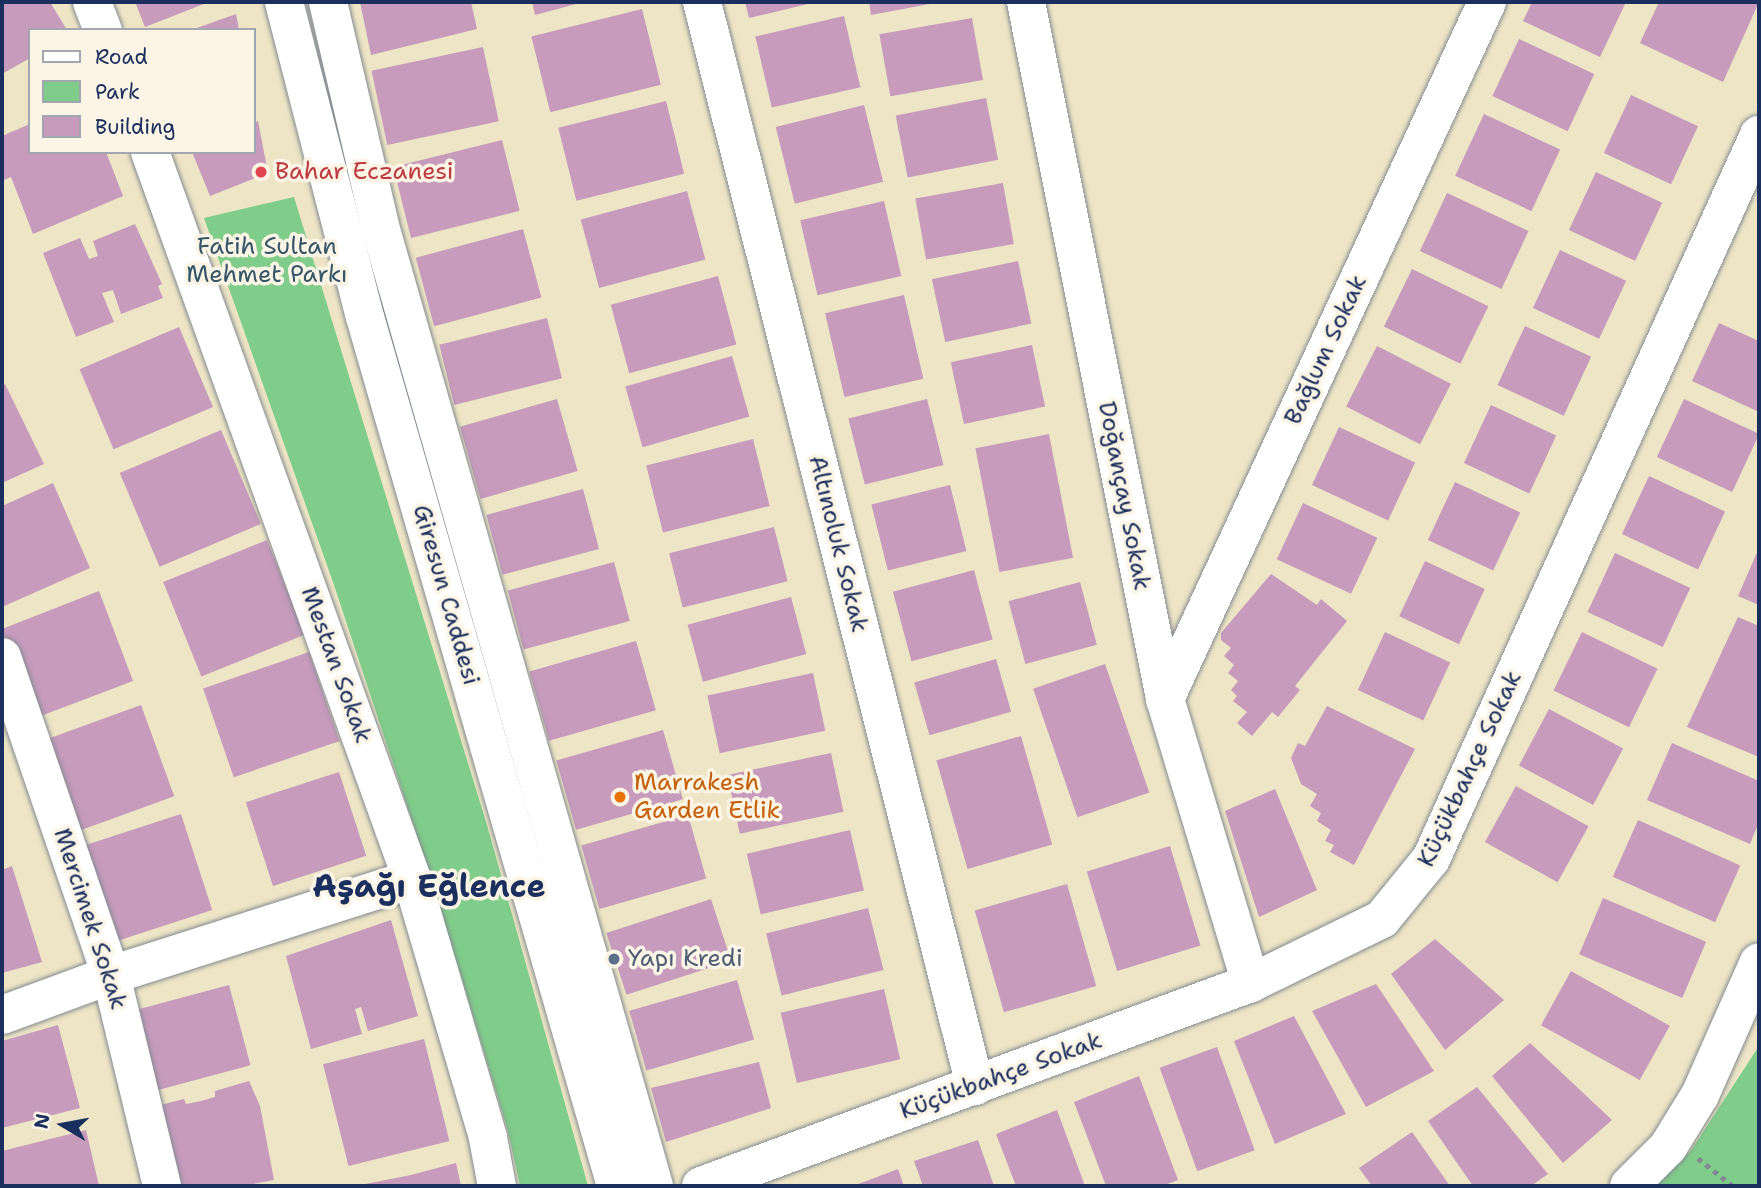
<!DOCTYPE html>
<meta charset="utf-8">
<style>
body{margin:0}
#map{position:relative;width:1761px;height:1188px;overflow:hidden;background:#ede5c5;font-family:"Shantell Sans",sans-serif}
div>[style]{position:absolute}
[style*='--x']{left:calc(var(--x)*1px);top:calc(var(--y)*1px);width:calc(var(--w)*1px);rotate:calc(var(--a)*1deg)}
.green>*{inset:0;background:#80cc8a}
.building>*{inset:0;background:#c69bbc;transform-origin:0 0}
.path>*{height:4.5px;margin-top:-2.25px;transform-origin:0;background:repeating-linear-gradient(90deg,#848a92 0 5px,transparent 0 10px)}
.roads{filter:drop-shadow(0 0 2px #848a92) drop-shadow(0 0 2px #848a92)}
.minor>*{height:38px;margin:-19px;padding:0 19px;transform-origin:19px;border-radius:19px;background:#fff}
.major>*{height:38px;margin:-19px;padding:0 19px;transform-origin:19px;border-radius:19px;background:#fff}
.dots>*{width:19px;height:19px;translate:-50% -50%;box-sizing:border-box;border:4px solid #fcf5e5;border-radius:50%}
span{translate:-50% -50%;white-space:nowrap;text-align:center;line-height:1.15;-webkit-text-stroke:7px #fcf5e5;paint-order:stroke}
.health-label{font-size:24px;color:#be3a42}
.left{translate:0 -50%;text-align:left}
.park-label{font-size:24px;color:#345669}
.street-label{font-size:24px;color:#1b2f5e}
.food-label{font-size:24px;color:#c56008}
.service-label{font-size:24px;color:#4e5e75}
.district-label{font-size:32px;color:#1b2f5e;font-weight:700}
.frame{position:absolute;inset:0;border:4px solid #1b2f5e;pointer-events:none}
.legend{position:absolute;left:28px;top:28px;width:228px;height:126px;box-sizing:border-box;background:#fcf5e5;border:2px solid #a2a6af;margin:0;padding:9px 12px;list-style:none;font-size:21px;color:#1b2f5e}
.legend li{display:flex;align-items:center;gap:14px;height:35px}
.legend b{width:35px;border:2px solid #a2a6af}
.north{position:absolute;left:28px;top:1090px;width:70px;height:70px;-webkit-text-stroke:5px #fcf5e5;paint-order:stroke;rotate:280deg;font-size:19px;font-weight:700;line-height:28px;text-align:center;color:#1b2f5e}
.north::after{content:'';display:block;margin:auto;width:24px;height:32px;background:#1b2f5e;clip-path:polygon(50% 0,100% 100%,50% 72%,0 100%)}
</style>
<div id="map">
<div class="green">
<i style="clip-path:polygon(294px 197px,487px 825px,588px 1186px,520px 1186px,508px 1131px,432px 881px,334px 585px,204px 218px)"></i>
<i style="clip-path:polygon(1759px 1046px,1759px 1186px,1650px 1186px,1690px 1152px)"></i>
</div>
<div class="building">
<i style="clip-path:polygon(2px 2px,50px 2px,67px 30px,30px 30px,30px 58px,2px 74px)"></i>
<i style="clip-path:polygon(135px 2px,209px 2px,145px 27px)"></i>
<i style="clip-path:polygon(360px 2px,471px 2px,477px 29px,371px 55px)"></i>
<i style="clip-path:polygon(532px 2px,579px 2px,580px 3px,535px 15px)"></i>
<i style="clip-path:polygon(745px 2px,812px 2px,812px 3px,749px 18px)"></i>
<i style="clip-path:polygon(869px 2px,935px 2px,935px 3px,871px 15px)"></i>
<i style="clip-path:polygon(1532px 2px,1626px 2px,1600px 57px,1523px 21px)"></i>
<i style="clip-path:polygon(1659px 2px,1759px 2px,1723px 82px,1640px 43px)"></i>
<i style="left:642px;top:9px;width:78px;height:114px;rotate:76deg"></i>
<i style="clip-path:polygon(236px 14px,239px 30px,194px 30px,194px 29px)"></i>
<i style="left:844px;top:16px;width:73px;height:91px;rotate:77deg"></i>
<i style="left:972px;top:18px;width:63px;height:94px;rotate:80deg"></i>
<i style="left:1519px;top:39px;width:83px;height:63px;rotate:25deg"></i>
<i style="left:483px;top:47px;width:76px;height:114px;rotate:78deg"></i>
<i style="left:1631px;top:95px;width:74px;height:64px;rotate:25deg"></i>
<i style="left:986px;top:98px;width:63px;height:92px;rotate:79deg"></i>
<i style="left:666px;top:101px;width:75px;height:111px;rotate:76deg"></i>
<i style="left:864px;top:105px;width:79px;height:91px;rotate:76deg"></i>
<i style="left:1484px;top:114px;width:84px;height:68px;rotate:25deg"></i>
<i style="clip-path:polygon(258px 121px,268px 173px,210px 196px,192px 152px,254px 152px,254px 123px)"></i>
<i style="clip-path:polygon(30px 124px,30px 152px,106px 152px,123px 196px,33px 234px,11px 177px,4px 180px,2px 173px,2px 136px)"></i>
<i style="left:502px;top:140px;width:73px;height:112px;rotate:76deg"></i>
<i style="left:1596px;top:172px;width:73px;height:64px;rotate:25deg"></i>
<i style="left:1003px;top:183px;width:62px;height:89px;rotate:80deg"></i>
<i style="left:687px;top:191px;width:71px;height:110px;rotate:75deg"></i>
<i style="left:1447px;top:193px;width:90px;height:64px;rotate:25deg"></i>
<i style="left:884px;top:201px;width:77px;height:86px;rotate:77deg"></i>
<i style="clip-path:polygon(135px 224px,162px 284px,158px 286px,163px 298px,121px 314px,113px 290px,102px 293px,114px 322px,76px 337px,43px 253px,80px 238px,89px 259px,98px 256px,93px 241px)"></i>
<i style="left:523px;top:229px;width:71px;height:111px;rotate:75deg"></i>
<i style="left:1560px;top:250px;width:73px;height:64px;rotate:25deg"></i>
<i style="left:1018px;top:261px;width:64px;height:88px;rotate:78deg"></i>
<i style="left:1412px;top:269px;width:85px;height:64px;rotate:26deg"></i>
<i style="left:718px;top:276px;width:71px;height:111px;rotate:75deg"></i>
<i style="left:904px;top:295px;width:86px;height:81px;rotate:77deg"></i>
<i style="left:547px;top:318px;width:62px;height:111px;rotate:76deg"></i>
<i style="clip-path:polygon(1719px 323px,1759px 341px,1759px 412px,1692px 381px)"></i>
<i style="left:1525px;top:326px;width:73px;height:65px;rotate:25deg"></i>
<i style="left:179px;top:327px;width:87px;height:108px;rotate:67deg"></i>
<i style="left:1032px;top:345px;width:63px;height:83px;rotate:78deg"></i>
<i style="left:1377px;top:346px;width:83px;height:68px;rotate:27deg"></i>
<i style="left:732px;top:356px;width:63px;height:111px;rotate:74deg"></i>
<i style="clip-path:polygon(5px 384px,44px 464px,2px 483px,2px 386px)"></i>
<i style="left:557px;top:399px;width:75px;height:101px;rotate:74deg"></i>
<i style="left:927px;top:399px;width:68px;height:81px;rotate:76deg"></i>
<i style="left:1684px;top:399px;width:83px;height:64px;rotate:25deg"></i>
<i style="left:1491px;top:405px;width:72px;height:64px;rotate:25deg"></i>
<i style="left:1339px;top:427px;width:84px;height:64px;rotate:25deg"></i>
<i style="left:221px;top:430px;width:102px;height:110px;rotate:67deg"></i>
<i style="left:1049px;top:434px;width:126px;height:75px;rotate:79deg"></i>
<i style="left:753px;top:439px;width:69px;height:110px;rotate:76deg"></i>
<i style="left:1649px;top:476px;width:84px;height:64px;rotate:25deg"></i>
<i style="left:1455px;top:482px;width:72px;height:64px;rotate:25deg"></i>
<i style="clip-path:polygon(53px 483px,90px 568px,2px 607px,2px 506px)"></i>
<i style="left:950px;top:485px;width:68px;height:81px;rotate:76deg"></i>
<i style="left:583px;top:489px;width:62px;height:100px;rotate:75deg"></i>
<i style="left:1303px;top:503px;width:82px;height:62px;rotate:25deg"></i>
<i style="left:774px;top:527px;width:56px;height:108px;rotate:76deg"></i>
<i style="left:267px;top:540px;width:102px;height:112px;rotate:68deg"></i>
<i style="clip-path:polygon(1759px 548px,1759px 605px,1738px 596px)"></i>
<i style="left:1615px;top:553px;width:83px;height:65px;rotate:25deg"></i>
<i style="left:1425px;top:561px;width:66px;height:61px;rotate:25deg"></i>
<i style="left:614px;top:562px;width:61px;height:110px;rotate:75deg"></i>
<i style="left:974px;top:570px;width:72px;height:84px;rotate:75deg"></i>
<i style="clip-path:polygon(1271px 574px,1317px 605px,1321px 599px,1347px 621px,1295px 686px,1300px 690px,1278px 717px,1272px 712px,1252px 736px,1237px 723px,1247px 712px,1233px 701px,1237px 696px,1231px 690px,1238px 681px,1228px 673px,1234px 665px,1224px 656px,1231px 648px,1221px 640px,1221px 633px)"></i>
<i style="left:1080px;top:582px;width:65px;height:74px;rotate:75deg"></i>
<i style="clip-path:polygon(99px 591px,133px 681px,30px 720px,2px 648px,2px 629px)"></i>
<i style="left:791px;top:597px;width:59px;height:107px;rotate:75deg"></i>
<i style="clip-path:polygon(1738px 617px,1759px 626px,1759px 757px,1687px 727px)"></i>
<i style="left:1385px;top:632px;width:72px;height:64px;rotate:25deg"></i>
<i style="left:1582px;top:632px;width:84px;height:65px;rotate:26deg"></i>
<i style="left:636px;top:641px;width:72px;height:111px;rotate:74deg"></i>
<i style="left:309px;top:652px;width:94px;height:112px;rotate:71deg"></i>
<i style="left:996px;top:659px;width:55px;height:85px;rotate:74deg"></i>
<i style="left:1105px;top:664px;width:136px;height:76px;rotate:71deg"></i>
<i style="left:813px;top:673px;width:59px;height:108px;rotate:78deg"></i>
<i style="left:141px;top:705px;width:97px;height:112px;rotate:70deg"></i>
<i style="clip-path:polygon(1327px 706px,1415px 749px,1354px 865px,1330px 852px,1334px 845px,1325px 841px,1331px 830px,1317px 821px,1321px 813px,1310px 806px,1317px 794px,1301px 784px,1291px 758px,1298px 743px,1305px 746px)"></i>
<i style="left:1549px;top:709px;width:84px;height:64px;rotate:28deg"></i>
<i style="left:663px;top:730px;width:72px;height:111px;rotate:74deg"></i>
<i style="left:1021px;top:736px;width:113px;height:88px;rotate:74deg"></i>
<i style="clip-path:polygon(1672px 743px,1759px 781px,1759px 822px,1750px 844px,1647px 800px)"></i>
<i style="left:831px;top:753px;width:60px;height:106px;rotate:78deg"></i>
<i style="left:339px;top:772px;width:88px;height:98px;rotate:72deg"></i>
<i style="left:1516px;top:786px;width:83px;height:64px;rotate:29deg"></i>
<i style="clip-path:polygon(1275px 789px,1317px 890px,1259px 917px,1225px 811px)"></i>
<i style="left:181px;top:814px;width:101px;height:113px;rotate:72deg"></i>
<i style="left:688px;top:815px;width:66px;height:111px;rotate:74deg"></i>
<i style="left:1638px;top:820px;width:112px;height:62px;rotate:24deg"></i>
<i style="left:850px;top:830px;width:62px;height:106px;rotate:77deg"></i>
<i style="left:1170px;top:846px;width:104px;height:87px;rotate:73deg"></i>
<i style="clip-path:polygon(12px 866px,42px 962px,2px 973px,2px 870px)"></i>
<i style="left:1067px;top:884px;width:106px;height:96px;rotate:74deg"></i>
<i style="left:1603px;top:898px;width:112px;height:61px;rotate:23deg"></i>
<i style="left:711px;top:899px;width:65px;height:110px;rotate:72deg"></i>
<i style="left:868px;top:908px;width:64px;height:105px;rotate:76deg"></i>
<i style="clip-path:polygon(391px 920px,418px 1016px,368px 1031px,361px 1007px,355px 1009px,362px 1034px,311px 1049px,286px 956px)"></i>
<i style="clip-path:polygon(1435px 939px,1504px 1000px,1445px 1050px,1391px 974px)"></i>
<i style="left:1571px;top:971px;width:113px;height:62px;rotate:29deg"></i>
<i style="left:737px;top:980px;width:62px;height:112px;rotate:74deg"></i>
<i style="clip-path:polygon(1376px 984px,1434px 1071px,1366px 1107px,1312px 1011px)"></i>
<i style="left:229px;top:985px;width:83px;height:111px;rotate:75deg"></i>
<i style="left:884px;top:989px;width:72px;height:106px;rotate:77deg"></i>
<i style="clip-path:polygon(1294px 1016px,1346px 1114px,1275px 1144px,1234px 1041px)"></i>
<i style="clip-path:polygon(58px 1025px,80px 1108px,2px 1128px,2px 1041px)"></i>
<i style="left:424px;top:1039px;width:105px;height:104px;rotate:76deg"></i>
<i style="clip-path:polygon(1530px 1043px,1612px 1120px,1563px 1163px,1492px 1076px)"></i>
<i style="left:1217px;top:1047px;width:110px;height:61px;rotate:70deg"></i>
<i style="clip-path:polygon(759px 1062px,771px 1108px,666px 1142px,651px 1088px)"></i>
<i style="clip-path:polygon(1139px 1076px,1178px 1180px,1162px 1186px,1106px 1186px,1074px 1102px)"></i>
<i style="clip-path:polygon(249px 1081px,260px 1106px,274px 1180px,242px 1186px,164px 1186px,149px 1108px,184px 1099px,186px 1104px,201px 1101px,215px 1097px,215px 1091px)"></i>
<i style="clip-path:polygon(1477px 1087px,1548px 1174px,1531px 1186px,1473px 1186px,1428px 1121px)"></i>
<i style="clip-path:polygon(1057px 1110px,1085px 1186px,1016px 1186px,996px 1134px)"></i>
<i style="clip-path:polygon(86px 1130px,99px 1186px,2px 1186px,2px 1151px)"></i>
<i style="clip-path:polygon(1412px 1132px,1450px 1186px,1372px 1186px,1359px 1168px)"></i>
<i style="clip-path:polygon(978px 1140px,994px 1186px,923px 1186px,914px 1161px)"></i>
<i style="clip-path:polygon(456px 1163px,461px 1186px,355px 1186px,411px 1175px)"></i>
<i style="clip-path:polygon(898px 1169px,904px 1186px,853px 1186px)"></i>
</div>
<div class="path">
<i style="--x:1698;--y:1158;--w:45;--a:38.7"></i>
</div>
<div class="roads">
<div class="minor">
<i style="--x:92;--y:2;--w:30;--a:69"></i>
<i style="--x:702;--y:2;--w:1118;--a:75.86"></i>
<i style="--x:1026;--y:2;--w:711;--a:78.72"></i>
<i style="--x:1165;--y:699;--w:297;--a:73.2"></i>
<i style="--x:150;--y:152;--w:773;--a:70.18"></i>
<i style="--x:412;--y:879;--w:270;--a:73.6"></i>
<i style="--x:488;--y:1138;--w:49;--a:79.4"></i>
<i style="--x:2;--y:657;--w:336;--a:71.1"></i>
<i style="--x:111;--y:975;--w:217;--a:76.4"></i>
<i style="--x:1165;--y:699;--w:768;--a:-65.2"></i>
<i style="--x:2;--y:1015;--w:116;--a:-20.2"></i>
<i style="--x:111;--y:975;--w:316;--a:-17.7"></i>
<i style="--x:701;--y:1186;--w:586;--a:-20.26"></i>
<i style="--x:1251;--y:983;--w:146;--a:-26"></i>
<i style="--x:1382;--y:919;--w:77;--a:-50.8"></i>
<i style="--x:1431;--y:859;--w:795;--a:-65.63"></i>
<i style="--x:1629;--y:1186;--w:55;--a:-45"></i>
<i style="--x:1668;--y:1147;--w:61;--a:-58.4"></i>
<i style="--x:1700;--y:1095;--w:145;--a:-66.1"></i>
</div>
<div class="major">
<i style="--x:284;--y:2;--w:325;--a:75.6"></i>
<i style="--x:365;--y:317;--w:905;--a:73.89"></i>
<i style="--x:328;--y:2;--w:230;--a:76.9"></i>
<i style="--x:380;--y:226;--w:998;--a:74.07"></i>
</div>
</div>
<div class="dots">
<i style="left:261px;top:172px;background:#e0444e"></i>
<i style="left:620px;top:797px;background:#e8710a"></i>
<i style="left:614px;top:959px;background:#5c6f8a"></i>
</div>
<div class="health-label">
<span class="left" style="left:275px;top:172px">Bahar Eczanesi</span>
</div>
<div class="park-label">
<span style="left:267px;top:261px">Fatih Sultan<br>Mehmet Parkı</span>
</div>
<div class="street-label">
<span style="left:1326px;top:350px;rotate:-65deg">Bağlum Sokak</span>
<span style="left:1124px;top:496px;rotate:79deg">Doğançay Sokak</span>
<span style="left:838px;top:544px;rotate:76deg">Altınoluk Sokak</span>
<span style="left:446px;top:595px;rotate:74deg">Giresun Caddesi</span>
<span style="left:336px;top:665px;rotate:70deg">Mestan Sokak</span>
<span style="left:1470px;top:769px;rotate:-65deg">Küçükbahçe Sokak</span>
<span style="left:90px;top:919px;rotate:72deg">Mercimek Sokak</span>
<span style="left:1001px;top:1076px;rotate:-20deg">Küçükbahçe Sokak</span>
</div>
<div class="food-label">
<span class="left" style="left:634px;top:797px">Marrakesh<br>Garden Etlik</span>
</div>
<div class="service-label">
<span class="left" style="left:628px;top:959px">Yapı Kredi</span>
</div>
<div class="district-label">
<span style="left:429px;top:886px">Aşağı Eğlence</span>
</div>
<div class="frame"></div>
<ul class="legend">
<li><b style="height:9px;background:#fff"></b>Road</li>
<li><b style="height:19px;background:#80cc8a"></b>Park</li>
<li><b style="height:19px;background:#c69bbc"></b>Building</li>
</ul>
<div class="north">N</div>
</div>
